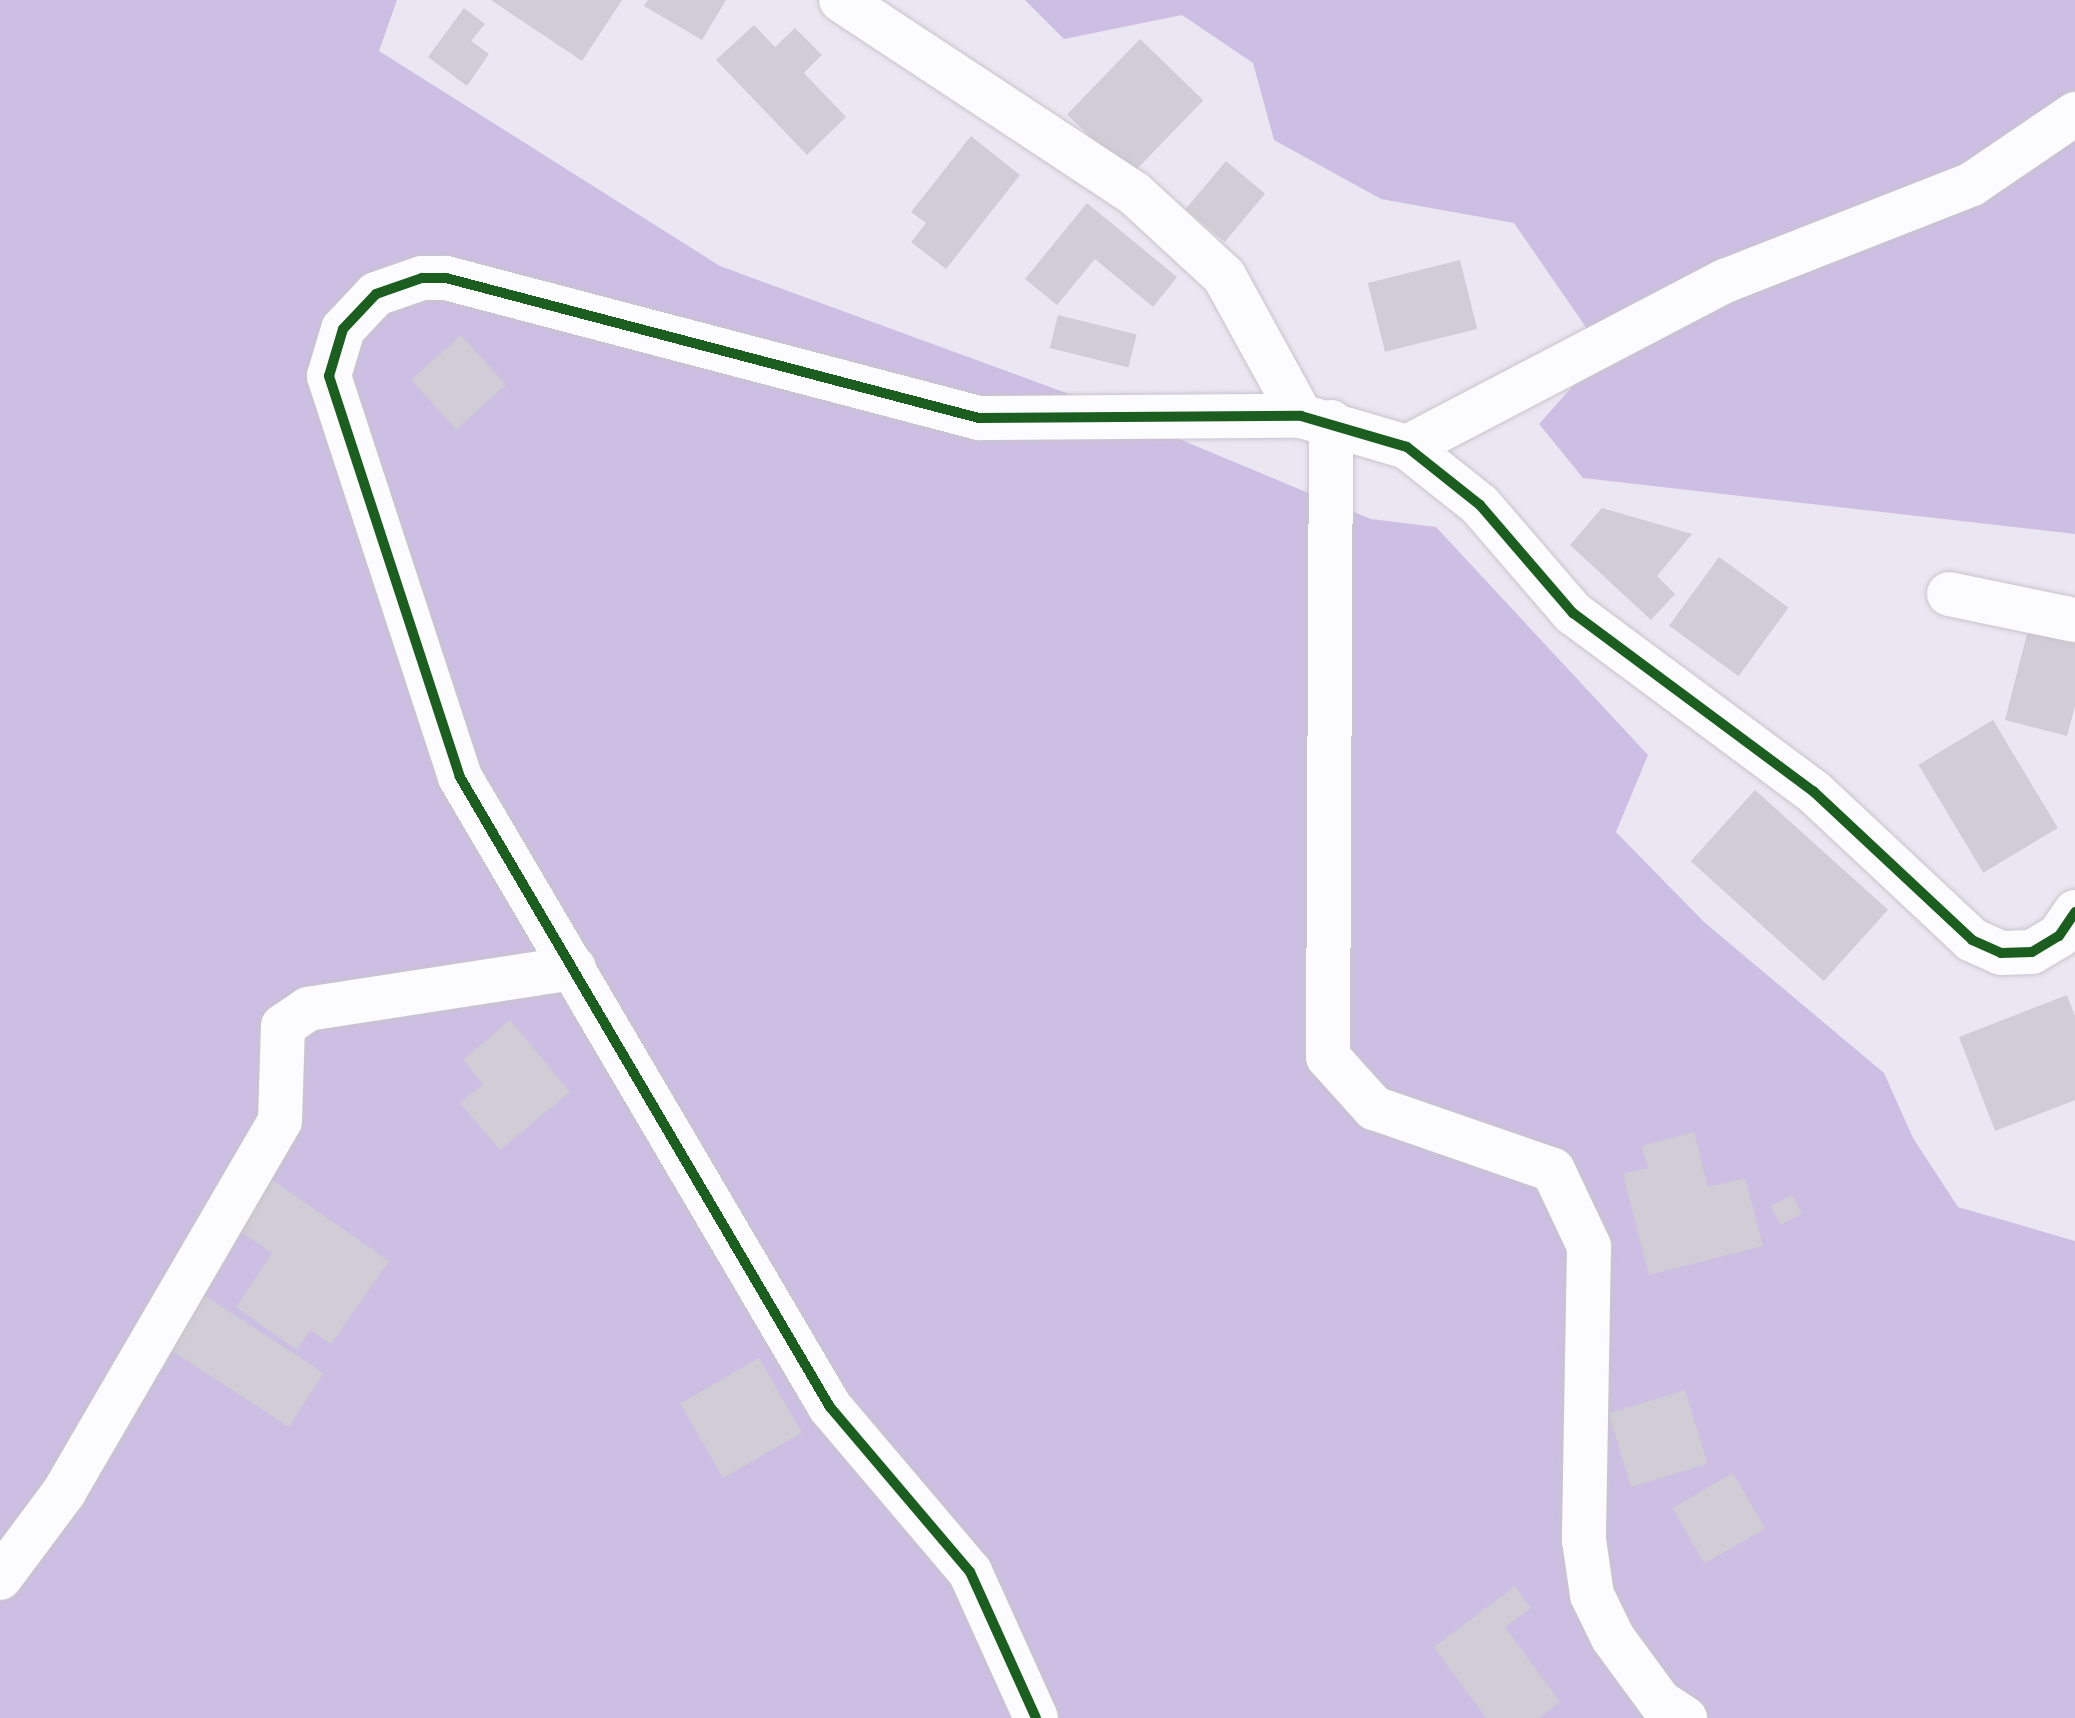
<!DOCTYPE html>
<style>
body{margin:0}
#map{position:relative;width:2075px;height:1718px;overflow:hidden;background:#ebe7f2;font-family:Mulish,sans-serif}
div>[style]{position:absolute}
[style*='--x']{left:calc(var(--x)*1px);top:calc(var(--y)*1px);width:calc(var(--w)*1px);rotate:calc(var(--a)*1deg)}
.forest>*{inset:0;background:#cdbfe3}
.building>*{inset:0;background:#d0cdd6;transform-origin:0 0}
.roads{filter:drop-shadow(0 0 2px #c7c4cc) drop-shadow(0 0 2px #c7c4cc)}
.minor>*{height:44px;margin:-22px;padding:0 22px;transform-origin:22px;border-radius:22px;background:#fcfbfd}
.cycleway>*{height:10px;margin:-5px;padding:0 5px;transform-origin:5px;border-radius:5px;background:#1b5e20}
span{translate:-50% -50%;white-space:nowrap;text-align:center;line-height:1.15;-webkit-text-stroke:8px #f6f2fd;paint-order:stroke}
</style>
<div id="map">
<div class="forest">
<i style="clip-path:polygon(0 0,397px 0,379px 51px,720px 266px,1088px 401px,1371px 519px,1436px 527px,1648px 755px,1616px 832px,1704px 922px,1884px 1073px,1913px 1138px,1958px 1207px,2075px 1241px,2075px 1718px,0 1718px)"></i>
<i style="clip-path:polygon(1025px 0,2075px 0,2075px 534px,1583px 478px,1539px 424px,1603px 352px,1514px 223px,1381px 199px,1274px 140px,1253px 63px,1182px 15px,1064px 39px)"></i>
</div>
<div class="building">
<i style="clip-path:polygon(491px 0,622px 0,582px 61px)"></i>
<i style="clip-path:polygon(648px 0,726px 0,702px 40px,644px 6px)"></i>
<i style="clip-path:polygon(464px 8px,485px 24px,471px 41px,489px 54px,467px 86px,428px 57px)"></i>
<i style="clip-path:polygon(754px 25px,775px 47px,795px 28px,822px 55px,804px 73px,846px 117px,807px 155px,716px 60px)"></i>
<i style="left:1140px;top:39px;width:88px;height:105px;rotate:44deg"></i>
<i style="clip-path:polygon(971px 136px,1020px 175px,946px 269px,911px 242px,926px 223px,911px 212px)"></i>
<i style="left:1226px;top:161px;width:51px;height:63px;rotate:40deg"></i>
<i style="clip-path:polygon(1087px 203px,1177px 277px,1153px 307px,1095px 259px,1057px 305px,1025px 279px)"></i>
<i style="left:1460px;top:260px;width:71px;height:95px;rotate:76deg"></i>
<i style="left:1058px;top:315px;width:81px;height:34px;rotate:14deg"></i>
<i style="left:461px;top:335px;width:67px;height:67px;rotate:48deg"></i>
<i style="clip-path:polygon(1602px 508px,1692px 534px,1657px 576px,1675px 594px,1651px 620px,1570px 545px)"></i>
<i style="left:1719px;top:557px;width:86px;height:85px;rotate:36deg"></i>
<i style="clip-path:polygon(2031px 618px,2075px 629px,2075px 706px,2067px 736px,2005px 720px)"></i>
<i style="left:1993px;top:720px;width:126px;height:87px;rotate:59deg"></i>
<i style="left:1755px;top:790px;width:179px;height:96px;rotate:42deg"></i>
<i style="clip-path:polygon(2067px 995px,2075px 1016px,2075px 1100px,1995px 1131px,1959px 1037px)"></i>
<i style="clip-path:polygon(510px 1020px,570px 1092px,500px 1150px,460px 1103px,483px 1084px,463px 1060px)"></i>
<i style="clip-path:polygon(1694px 1132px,1708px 1187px,1745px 1178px,1763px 1246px,1649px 1275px,1623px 1174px,1648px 1168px,1642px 1146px)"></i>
<i style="clip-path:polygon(271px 1179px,389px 1261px,331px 1344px,310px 1330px,297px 1350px,236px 1307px,272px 1253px,237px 1229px)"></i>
<i style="left:1792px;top:1195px;width:21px;height:24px;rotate:62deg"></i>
<i style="left:202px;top:1294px;width:145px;height:64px;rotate:33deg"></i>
<i style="left:759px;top:1358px;width:86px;height:91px;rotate:60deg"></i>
<i style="left:1685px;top:1390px;width:77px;height:80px;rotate:73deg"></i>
<i style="left:1733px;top:1473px;width:64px;height:70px;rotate:60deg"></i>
<i style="clip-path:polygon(1515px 1586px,1531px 1608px,1505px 1627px,1560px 1702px,1539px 1718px,1486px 1718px,1434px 1647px)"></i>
</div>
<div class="roads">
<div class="minor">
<i style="--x:841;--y:0;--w:351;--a:33.4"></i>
<i style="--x:1134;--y:193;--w:122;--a:42.7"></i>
<i style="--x:1224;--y:276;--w:160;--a:61.2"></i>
<i style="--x:1331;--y:422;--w:635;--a:90.27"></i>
<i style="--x:1328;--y:1057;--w:69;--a:48"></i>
<i style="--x:1374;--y:1108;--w:189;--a:19.1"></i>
<i style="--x:1553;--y:1170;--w:84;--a:64.7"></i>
<i style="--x:1589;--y:1246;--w:294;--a:91"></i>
<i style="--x:1584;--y:1540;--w:56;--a:81.7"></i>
<i style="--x:1592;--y:1595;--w:48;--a:64"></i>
<i style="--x:1613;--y:1638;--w:79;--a:53.7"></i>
<i style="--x:1660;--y:1702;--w:30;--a:33"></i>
<i style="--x:1407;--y:447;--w:359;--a:-27.6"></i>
<i style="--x:1725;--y:281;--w:265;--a:-21.4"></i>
<i style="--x:1972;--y:184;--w:125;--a:-34.2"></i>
<i style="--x:1949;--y:594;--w:129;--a:11.7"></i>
<i style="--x:0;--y:1578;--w:107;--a:-53.3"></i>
<i style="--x:64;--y:1492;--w:429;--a:-59.8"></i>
<i style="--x:280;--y:1121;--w:95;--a:-88.2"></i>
<i style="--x:283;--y:1026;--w:30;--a:-34"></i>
<i style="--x:308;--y:1009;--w:269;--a:-8.8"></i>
<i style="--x:1036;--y:1718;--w:160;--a:-114.3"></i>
<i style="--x:970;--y:1572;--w:216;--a:-130.3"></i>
<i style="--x:830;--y:1407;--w:731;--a:-120.43"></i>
<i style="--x:460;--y:777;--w:422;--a:-108.1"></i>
<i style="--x:329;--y:376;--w:49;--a:-73.4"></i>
<i style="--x:343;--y:329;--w:48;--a:-46.7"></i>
<i style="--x:376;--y:294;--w:49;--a:-19.2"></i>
<i style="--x:422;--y:278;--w:24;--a:0"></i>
<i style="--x:446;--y:278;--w:551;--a:14.72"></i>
<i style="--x:979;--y:418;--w:322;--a:-0.4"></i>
<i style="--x:1301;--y:416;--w:110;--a:16.3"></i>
<i style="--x:1407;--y:447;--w:93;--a:38.5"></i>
<i style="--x:1480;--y:505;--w:143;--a:49.3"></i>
<i style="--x:1573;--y:613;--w:299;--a:36.6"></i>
<i style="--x:1813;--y:791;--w:218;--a:43.1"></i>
<i style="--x:1972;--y:940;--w:32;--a:24"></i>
<i style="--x:2001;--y:953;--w:31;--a:-2"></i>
<i style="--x:2032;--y:952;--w:31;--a:-31"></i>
<i style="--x:2059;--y:936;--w:29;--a:-56"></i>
</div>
</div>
<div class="cycleway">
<i style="--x:1036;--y:1718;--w:160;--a:-114.3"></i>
<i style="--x:970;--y:1572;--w:216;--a:-130.3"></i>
<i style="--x:830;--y:1407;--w:731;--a:-120.43"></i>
<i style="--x:460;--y:777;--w:422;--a:-108.1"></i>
<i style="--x:329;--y:376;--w:49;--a:-73.4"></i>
<i style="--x:343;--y:329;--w:48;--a:-46.7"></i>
<i style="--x:376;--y:294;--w:49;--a:-19.2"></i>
<i style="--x:422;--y:278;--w:24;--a:0"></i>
<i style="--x:446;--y:278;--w:551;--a:14.72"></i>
<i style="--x:979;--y:418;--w:322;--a:-0.4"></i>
<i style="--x:1301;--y:416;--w:110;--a:16.3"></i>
<i style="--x:1407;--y:447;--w:93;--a:38.5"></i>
<i style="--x:1480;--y:505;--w:143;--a:49.3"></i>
<i style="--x:1573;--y:613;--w:299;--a:36.6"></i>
<i style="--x:1813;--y:791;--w:218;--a:43.1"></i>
<i style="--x:1972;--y:940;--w:32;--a:24"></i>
<i style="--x:2001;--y:953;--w:31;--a:-2"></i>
<i style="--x:2032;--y:952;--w:31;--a:-31"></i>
<i style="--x:2059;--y:936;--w:29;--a:-56"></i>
</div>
</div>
